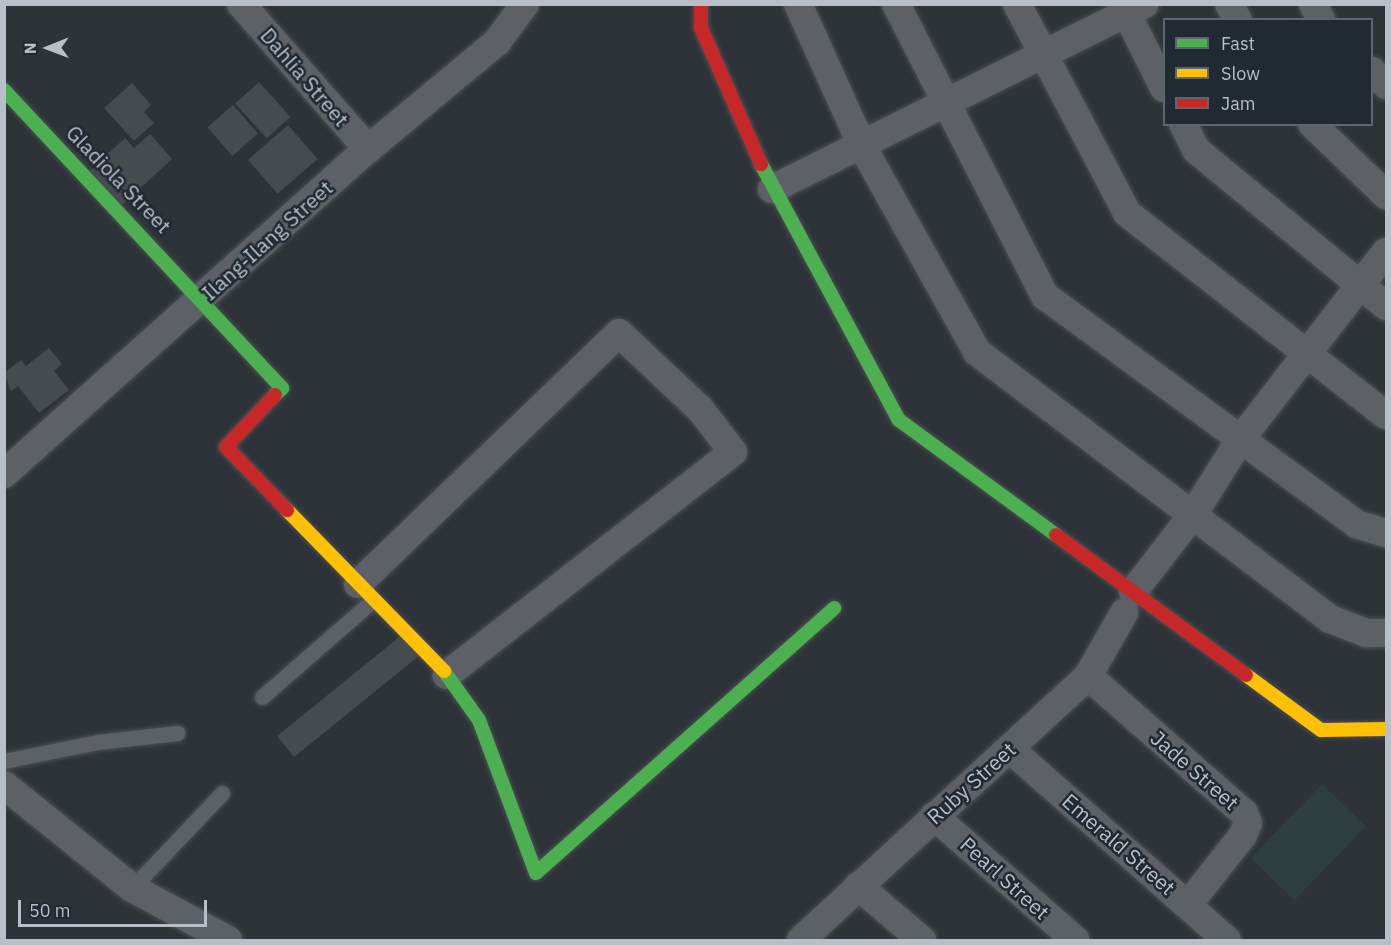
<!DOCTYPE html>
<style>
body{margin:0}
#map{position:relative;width:1391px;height:945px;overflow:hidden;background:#2d3338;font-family:"IBM Plex Sans",sans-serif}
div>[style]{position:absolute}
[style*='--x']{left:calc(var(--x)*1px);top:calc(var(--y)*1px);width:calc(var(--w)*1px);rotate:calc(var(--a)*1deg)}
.green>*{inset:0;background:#2d3f3f;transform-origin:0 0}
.building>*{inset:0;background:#464b50;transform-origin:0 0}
.roads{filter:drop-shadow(0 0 2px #4b4f53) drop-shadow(0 0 2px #4b4f53)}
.lane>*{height:15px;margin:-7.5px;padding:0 7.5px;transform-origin:7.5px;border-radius:7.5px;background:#5d6066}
.street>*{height:28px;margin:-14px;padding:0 14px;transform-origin:14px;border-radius:14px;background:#5d6066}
.fast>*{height:14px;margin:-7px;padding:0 7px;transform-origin:7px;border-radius:7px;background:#4caf50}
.slow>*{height:14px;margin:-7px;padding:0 7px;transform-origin:7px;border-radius:7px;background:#ffc107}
.jam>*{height:14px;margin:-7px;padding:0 7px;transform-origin:7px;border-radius:7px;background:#c62828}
span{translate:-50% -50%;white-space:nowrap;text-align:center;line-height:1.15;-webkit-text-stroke:5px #212933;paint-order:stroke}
.street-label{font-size:21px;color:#b8bfc8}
.frame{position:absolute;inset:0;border:6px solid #b8bfc8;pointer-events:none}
.legend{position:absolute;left:1163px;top:18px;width:210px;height:108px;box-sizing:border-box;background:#212933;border:2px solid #5d656f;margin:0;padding:8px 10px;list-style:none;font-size:18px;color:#b8bfc8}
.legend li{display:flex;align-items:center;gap:12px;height:30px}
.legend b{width:30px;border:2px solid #5d656f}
.north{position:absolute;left:18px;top:18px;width:60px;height:60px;-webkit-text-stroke:4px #212933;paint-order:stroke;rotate:269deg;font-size:16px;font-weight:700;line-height:24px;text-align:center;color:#b8bfc8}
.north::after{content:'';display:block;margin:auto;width:21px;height:27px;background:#b8bfc8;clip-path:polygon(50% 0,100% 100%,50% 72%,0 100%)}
.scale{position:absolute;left:18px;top:900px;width:189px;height:27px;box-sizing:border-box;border:3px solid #b8bfc8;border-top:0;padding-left:8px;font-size:18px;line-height:21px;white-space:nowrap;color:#b8bfc8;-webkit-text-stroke:4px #212933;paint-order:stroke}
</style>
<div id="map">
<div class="green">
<i style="left:1322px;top:784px;width:61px;height:103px;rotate:44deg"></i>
</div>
<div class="building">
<i style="left:259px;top:82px;width:47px;height:32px;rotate:48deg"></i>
<i style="clip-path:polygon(132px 83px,151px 105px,144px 112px,154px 123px,134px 141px,104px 108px)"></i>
<i style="left:233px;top:105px;width:38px;height:34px;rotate:49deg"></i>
<i style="left:288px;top:125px;width:45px;height:53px;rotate:49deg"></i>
<i style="clip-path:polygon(150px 134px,172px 159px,121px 206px,89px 171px,125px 138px,134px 148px)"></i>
<i style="clip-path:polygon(49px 348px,62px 364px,54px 371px,69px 390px,39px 413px,18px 386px,11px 391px,4px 373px,21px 360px,26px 366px)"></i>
<i style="left:403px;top:634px;width:27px;height:162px;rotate:51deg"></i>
</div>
<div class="roads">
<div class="lane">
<i style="--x:262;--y:697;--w:147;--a:-41.1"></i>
<i style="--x:4;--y:761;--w:95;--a:-11.5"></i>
<i style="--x:97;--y:742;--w:81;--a:-6.4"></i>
<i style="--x:132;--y:888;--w:131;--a:-46.5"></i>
</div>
<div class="street">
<i style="--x:241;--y:4;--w:193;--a:48.8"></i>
<i style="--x:798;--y:4;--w:156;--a:65.7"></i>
<i style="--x:862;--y:146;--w:236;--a:60.8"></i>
<i style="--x:977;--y:352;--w:443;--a:37.1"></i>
<i style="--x:1330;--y:619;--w:40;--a:21"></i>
<i style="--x:1367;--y:633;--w:19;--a:0"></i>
<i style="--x:896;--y:4;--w:328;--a:63"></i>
<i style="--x:1045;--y:296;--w:386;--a:36.2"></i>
<i style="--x:1356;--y:524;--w:31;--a:17"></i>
<i style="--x:1017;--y:4;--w:236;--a:62.2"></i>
<i style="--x:1127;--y:213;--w:328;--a:38"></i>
<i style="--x:1122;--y:4;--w:94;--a:63.4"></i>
<i style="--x:1229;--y:4;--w:18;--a:61"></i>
<i style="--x:1313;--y:4;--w:18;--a:63"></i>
<i style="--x:1372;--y:71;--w:20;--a:45"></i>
<i style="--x:1183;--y:124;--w:29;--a:63"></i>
<i style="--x:1196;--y:150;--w:246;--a:39.4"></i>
<i style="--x:1312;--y:124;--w:103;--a:43.8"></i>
<i style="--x:772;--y:189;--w:416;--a:-26.4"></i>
<i style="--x:4;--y:474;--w:488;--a:-41.8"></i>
<i style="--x:368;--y:149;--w:168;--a:-39.7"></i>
<i style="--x:497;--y:42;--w:47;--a:-53.6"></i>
<i style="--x:358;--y:584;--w:362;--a:-43.9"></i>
<i style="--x:619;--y:333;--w:111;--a:43.2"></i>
<i style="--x:700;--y:409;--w:54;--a:52.5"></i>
<i style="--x:733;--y:452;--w:363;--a:142.1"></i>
<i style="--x:1133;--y:592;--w:100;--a:-52.3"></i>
<i style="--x:1194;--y:513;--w:86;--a:-57.8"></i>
<i style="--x:1240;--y:440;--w:238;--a:-52.2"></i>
<i style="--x:1088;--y:676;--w:208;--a:41.3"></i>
<i style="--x:1244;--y:813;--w:11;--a:68"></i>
<i style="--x:1248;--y:823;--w:13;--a:113"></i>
<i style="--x:1243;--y:835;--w:89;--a:128.2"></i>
<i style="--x:1010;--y:749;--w:289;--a:41.4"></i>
<i style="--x:4;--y:785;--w:164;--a:38.8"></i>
<i style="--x:132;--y:888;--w:109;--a:28.4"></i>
<i style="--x:934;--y:816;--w:188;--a:41.3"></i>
<i style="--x:858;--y:886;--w:84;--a:40.2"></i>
<i style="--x:801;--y:940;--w:390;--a:-42.6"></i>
<i style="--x:1088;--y:676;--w:73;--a:-60.3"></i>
</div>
<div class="fast">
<i style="--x:4;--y:90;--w:408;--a:47"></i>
<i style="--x:282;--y:388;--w:10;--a:135"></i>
<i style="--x:761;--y:164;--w:291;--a:61.7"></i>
<i style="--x:899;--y:420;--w:195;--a:36.2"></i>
<i style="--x:444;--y:671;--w:60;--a:54.5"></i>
<i style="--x:479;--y:720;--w:163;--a:69.6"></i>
<i style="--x:536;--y:873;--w:399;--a:-41.6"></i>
</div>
<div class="slow">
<i style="--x:287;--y:510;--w:225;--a:45.7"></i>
<i style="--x:1246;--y:675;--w:93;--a:36.3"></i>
<i style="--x:1321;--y:730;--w:65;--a:-0.9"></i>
</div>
<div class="jam">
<i style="--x:701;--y:4;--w:24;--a:90"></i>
<i style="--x:701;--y:28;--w:149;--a:66.2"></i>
<i style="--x:275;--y:395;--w:71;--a:133.3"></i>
<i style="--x:226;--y:447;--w:88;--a:45.9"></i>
<i style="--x:1056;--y:535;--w:236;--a:36.4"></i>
</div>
</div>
<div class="street-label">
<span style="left:305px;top:77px;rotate:49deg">Dahlia Street</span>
<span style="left:119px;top:179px;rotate:46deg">Gladiola Street</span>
<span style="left:267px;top:240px;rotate:-42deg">Ilang-Ilang Street</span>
<span style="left:1195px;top:770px;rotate:41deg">Jade Street</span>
<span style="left:971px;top:783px;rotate:-42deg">Ruby Street</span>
<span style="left:1119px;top:844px;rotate:41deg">Emerald Street</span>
<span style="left:1005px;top:878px;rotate:42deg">Pearl Street</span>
</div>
<div class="frame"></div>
<ul class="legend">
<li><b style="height:8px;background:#4caf50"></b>Fast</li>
<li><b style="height:8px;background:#ffc107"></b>Slow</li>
<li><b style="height:8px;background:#c62828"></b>Jam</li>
</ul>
<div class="north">N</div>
<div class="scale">50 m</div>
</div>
